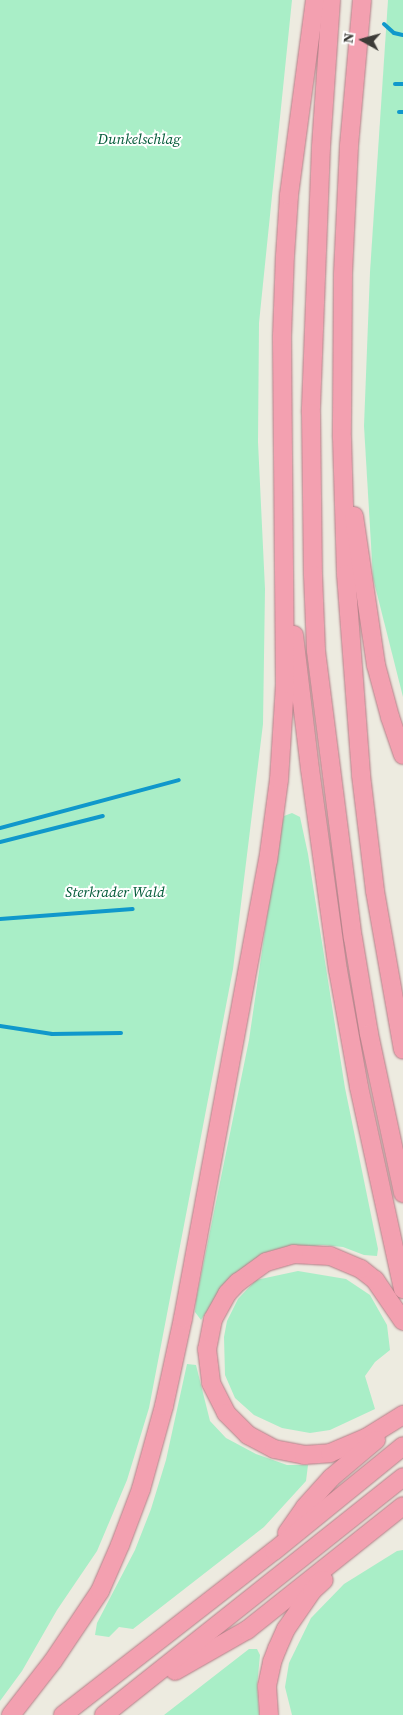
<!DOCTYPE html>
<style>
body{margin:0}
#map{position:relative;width:403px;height:1715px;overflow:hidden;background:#edebe0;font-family:"Source Serif 4",serif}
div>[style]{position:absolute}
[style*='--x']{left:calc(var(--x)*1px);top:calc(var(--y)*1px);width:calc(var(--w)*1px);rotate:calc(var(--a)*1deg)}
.green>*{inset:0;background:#a9eec7}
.stream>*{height:4px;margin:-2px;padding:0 2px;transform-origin:2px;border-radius:2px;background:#1098cb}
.roads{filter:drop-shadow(0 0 1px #b37d86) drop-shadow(0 0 1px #b37d86)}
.highway>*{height:18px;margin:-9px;padding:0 9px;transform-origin:9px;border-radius:9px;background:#f3a0b0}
span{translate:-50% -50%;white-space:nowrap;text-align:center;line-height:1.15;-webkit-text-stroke:4px #fff;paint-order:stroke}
.park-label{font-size:15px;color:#035b39;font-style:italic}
.north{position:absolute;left:338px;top:15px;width:50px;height:50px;-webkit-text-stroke:4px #fff;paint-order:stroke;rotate:277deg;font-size:14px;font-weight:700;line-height:20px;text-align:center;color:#3c3b37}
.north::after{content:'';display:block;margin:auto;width:18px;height:22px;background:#3c3b37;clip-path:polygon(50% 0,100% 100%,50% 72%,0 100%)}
</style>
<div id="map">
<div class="green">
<i style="clip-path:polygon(0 0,292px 0,259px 323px,258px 442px,265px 589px,263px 724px,233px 969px,149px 1408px,127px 1480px,97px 1551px,57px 1610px,22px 1671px,0 1701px)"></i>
<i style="clip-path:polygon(388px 0,403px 0,403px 697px,373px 578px,364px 426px,370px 272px)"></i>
<i style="clip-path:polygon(292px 813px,300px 817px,308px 854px,345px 1088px,378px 1249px,377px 1256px,364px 1255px,343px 1247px,323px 1245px,278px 1250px,257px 1258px,227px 1281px,201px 1320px,195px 1312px,196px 1300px,249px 1040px,279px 834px,284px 816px)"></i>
<i style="clip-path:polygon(298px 1271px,346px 1279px,370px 1295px,387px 1325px,390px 1350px,375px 1362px,365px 1376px,375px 1409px,330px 1430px,310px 1433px,282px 1428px,254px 1415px,235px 1398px,225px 1375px,224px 1337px,227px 1321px,238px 1299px,256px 1280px)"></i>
<i style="clip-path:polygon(187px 1364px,196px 1365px,210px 1421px,226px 1438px,256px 1454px,287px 1465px,308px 1465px,306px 1481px,264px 1527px,133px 1629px,119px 1627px,109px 1637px,95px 1635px,97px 1623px,135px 1550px,151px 1509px,166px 1460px)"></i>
<i style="clip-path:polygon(403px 1550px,403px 1715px,292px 1715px,285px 1687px,289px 1663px,311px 1618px,344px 1584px,397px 1551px)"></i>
<i style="clip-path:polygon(249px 1649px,257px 1649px,260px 1655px,257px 1686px,259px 1715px,164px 1715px)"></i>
</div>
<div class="stream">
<i style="--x:384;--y:24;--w:13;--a:42"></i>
<i style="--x:394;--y:33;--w:9;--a:13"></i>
<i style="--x:395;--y:84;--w:8;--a:0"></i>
<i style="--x:399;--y:112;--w:4;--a:0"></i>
<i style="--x:0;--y:828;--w:185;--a:-15"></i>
<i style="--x:0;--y:842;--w:106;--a:-14.2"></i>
<i style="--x:0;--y:919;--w:133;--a:-4.3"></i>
<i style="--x:0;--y:1026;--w:53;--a:8.7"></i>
<i style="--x:52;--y:1034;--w:69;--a:-0.8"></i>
</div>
<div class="roads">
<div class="highway">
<i style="--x:331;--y:0;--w:147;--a:93.9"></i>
<i style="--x:321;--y:147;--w:266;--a:92.2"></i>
<i style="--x:311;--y:413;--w:162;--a:89.3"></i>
<i style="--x:313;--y:575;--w:76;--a:87.7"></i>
<i style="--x:316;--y:651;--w:289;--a:82.7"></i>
<i style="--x:353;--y:938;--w:97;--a:80.5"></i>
<i style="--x:369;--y:1034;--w:163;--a:77.9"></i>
<i style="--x:362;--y:0;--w:147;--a:95.1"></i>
<i style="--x:349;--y:146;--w:129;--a:92.7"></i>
<i style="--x:343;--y:275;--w:163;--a:90.4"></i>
<i style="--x:342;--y:438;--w:136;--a:88.3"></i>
<i style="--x:346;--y:574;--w:202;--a:85.7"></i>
<i style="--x:361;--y:775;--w:117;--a:83.1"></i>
<i style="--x:375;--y:891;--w:161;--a:80"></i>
<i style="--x:354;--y:516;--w:151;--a:81.6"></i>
<i style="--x:376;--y:665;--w:54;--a:74.9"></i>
<i style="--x:390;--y:717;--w:40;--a:71.1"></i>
<i style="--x:294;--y:635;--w:135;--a:83.2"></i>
<i style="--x:310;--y:769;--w:203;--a:82.1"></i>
<i style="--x:338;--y:970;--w:119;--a:79.8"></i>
<i style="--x:359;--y:1087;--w:207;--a:77.7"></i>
<i style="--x:403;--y:1321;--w:50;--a:-124.3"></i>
<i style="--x:375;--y:1280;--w:18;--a:-142"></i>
<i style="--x:361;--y:1269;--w:34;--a:-157"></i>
<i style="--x:330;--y:1256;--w:36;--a:-177"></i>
<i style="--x:294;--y:1254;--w:29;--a:164"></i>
<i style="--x:266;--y:1262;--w:34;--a:144"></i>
<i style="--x:238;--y:1282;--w:16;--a:133"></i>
<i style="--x:227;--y:1294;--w:29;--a:119"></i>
<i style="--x:213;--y:1319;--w:31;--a:101"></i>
<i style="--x:207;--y:1349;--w:34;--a:83"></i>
<i style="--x:211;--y:1383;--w:34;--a:63"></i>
<i style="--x:226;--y:1413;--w:31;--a:45"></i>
<i style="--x:248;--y:1435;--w:30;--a:28"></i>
<i style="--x:274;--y:1449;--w:31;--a:11"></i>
<i style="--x:304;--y:1455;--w:26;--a:-4"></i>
<i style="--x:330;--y:1453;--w:39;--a:-23"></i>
<i style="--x:366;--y:1438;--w:44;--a:-31.9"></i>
<i style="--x:287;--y:1533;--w:32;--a:-55"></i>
<i style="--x:305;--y:1507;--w:39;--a:-48"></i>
<i style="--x:331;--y:1478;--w:59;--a:-40.2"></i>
<i style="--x:175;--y:1671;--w:83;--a:-29.7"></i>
<i style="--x:247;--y:1630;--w:199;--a:-38.5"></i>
<i style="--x:11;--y:1715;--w:68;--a:-52.1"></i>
<i style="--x:53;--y:1661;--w:84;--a:-56.1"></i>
<i style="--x:100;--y:1591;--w:50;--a:-66.5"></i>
<i style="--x:120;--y:1545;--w:60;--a:-69.4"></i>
<i style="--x:141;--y:1489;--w:86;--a:-74.5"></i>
<i style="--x:164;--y:1406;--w:90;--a:-77.8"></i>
<i style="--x:183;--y:1318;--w:465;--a:-79.5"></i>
<i style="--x:268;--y:861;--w:82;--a:-82.3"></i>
<i style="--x:279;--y:780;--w:96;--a:-86.4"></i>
<i style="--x:285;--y:684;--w:348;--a:-90.5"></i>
<i style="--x:282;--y:336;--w:80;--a:-87.9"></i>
<i style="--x:285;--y:256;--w:61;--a:-86.2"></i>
<i style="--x:289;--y:195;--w:197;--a:-82.4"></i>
<i style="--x:63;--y:1715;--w:267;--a:-37.9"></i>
<i style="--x:274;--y:1551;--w:166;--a:-39.1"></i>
<i style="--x:104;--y:1715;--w:382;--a:-38.5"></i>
<i style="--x:269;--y:1715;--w:29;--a:-94"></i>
<i style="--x:267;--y:1686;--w:25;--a:-78"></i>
<i style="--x:272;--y:1662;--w:14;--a:-69"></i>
<i style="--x:277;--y:1649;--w:22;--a:-66"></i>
<i style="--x:286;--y:1629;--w:46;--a:-55.6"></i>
<i style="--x:312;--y:1591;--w:16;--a:-43"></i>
</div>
</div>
<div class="park-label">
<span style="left:139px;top:139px">Dunkelschlag</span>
<span style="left:115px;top:892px">Sterkrader Wald</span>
</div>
<div class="north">N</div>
</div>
